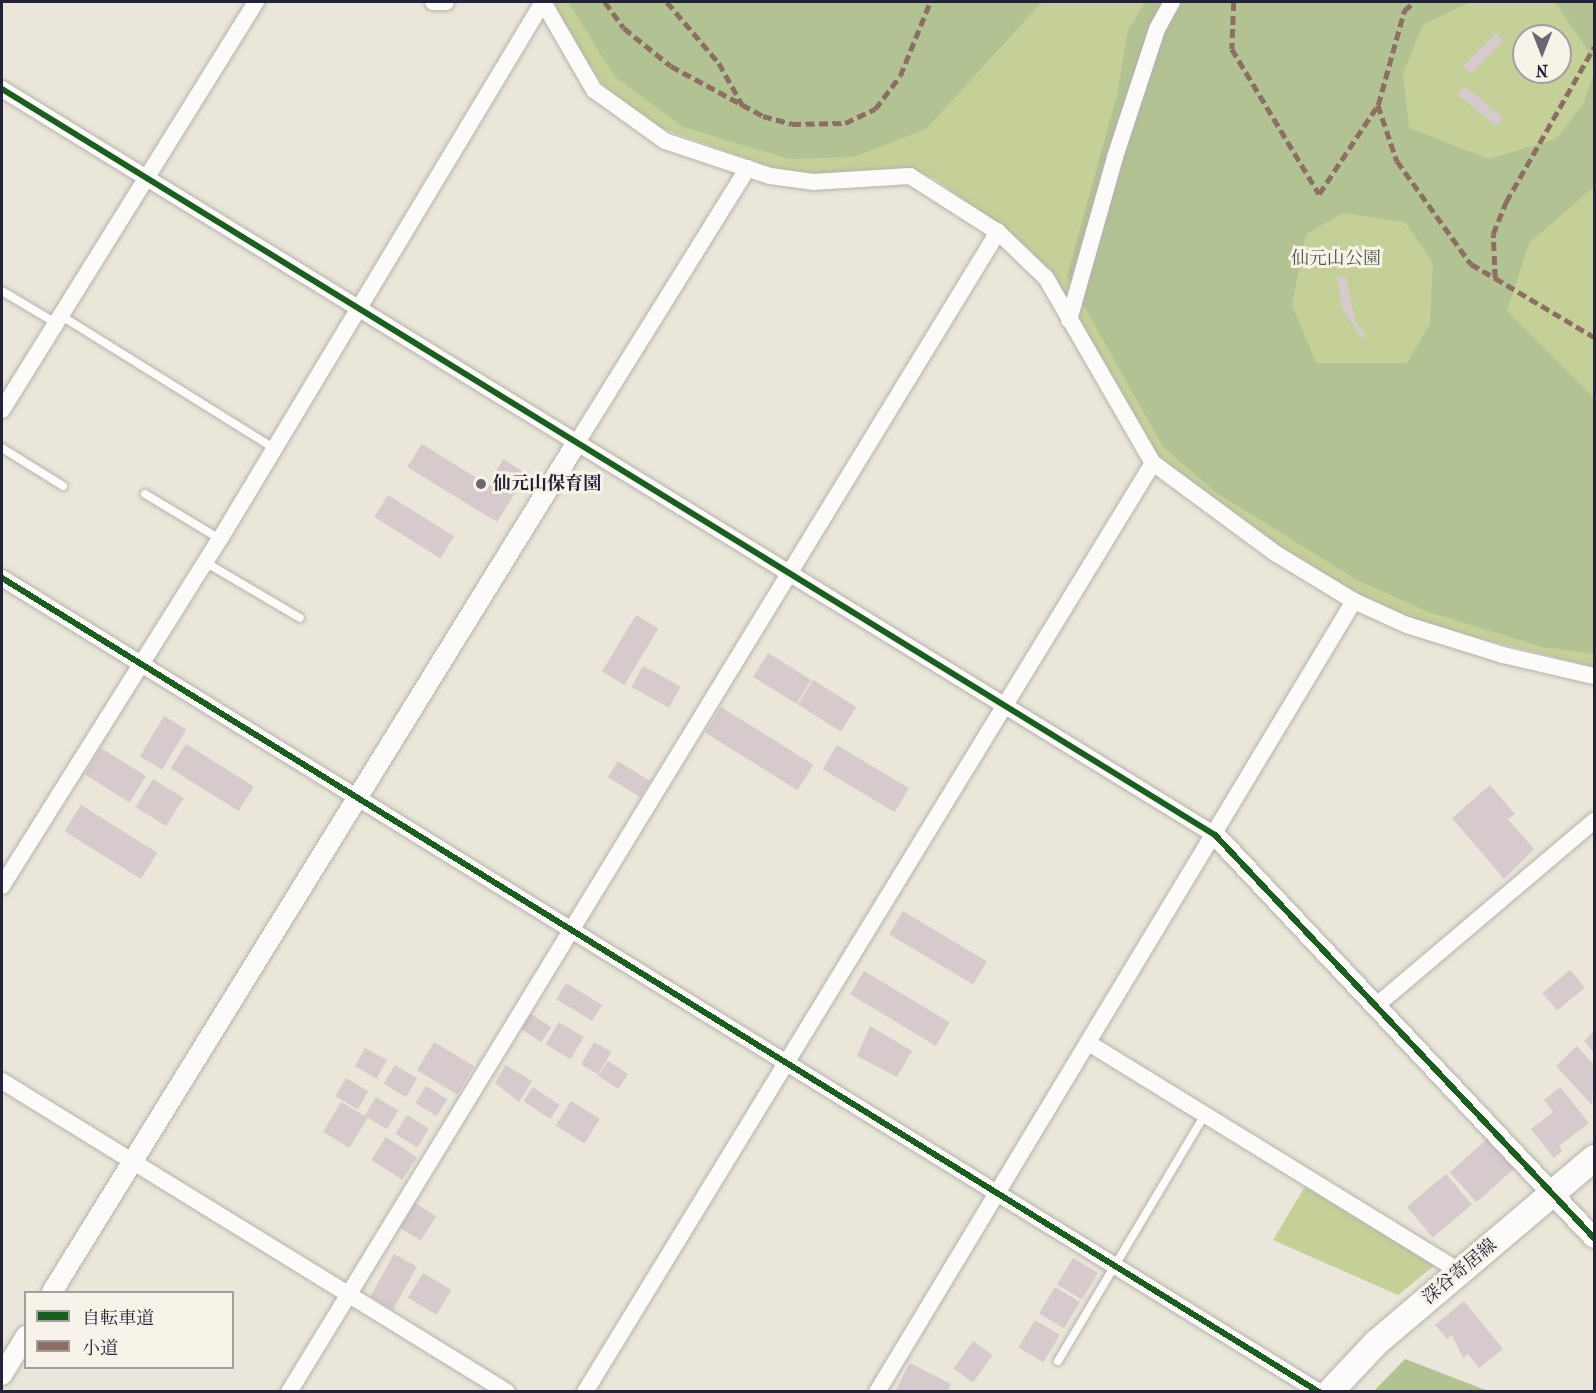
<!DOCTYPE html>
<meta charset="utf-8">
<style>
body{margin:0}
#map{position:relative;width:1596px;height:1393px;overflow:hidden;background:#eae6d9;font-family:"IM FELL French Canon","Noto Serif JP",serif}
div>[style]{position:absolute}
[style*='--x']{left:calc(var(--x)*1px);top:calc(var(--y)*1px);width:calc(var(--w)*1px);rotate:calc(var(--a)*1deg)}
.green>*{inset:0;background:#c5d099}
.forest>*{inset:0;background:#b2c293}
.building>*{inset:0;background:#d6cacd;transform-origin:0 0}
.roads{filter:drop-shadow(0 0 2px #b4b2ac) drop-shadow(0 0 2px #b4b2ac)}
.service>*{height:8px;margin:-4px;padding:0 4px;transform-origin:4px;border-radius:4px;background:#fcfbf9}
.minor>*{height:16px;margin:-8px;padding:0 8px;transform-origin:8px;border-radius:8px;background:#fcfbf9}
.tertiary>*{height:20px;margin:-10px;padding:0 10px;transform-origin:10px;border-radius:10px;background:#fcfbf9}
.primary>*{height:26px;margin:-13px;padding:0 13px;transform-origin:13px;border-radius:13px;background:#fcfbf9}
.quiet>*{height:4.5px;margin-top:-2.25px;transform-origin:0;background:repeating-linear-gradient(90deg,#8d6e63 0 9px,transparent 0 13.5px)}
.cycleway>*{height:6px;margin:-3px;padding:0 3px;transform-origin:3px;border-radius:3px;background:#1b5e20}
.dots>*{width:16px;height:16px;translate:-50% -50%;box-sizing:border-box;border:3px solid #f7f3e8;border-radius:50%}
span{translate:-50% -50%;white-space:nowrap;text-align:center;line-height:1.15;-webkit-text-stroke:6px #f7f3e8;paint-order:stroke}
.park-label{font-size:18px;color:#505949}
.poi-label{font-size:18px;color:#22223b;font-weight:700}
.left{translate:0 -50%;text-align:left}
.street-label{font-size:18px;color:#22223b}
.frame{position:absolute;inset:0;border:3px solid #22223b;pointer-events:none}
.legend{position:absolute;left:24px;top:1291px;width:210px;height:78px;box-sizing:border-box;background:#f7f3e8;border:2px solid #a29fa3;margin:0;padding:8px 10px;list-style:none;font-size:18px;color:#22223b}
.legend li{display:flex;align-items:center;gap:12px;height:30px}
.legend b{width:30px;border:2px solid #a29fa3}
.north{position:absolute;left:1512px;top:24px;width:60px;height:60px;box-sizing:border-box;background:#f7f3e8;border:2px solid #a29fa3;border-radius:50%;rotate:180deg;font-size:16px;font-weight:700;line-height:24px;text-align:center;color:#22223b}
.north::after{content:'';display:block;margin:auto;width:21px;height:27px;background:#686772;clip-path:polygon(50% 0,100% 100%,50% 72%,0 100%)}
</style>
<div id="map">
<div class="green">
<i style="clip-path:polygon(evenodd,554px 2px,1594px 2px,1594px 667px,1410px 621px,1357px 596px,1276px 545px,1154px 454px,1016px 238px,935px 179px,909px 169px,820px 174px,773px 168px,655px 126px,603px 85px,573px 44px,554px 2px,1524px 36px,1560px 36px,1560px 72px,1524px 72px,1524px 36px)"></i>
<i style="clip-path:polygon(1306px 1185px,1435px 1265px,1398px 1295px,1273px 1240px)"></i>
</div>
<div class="forest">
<i style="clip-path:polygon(568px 2px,1042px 2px,926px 129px,854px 157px,789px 159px,683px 127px,615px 77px)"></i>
<i style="clip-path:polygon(evenodd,1145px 2px,1470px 2px,1423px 25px,1403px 73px,1409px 128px,1489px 159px,1556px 139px,1582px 106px,1594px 74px,1594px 187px,1529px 243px,1507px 311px,1594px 398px,1594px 654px,1542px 647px,1426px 611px,1357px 580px,1217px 493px,1163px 447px,1067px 276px,1117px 95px,1128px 30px,1145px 2px,1343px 213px,1405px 222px,1433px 263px,1430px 324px,1407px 363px,1316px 363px,1292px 305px,1306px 234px,1343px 213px)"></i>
<i style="clip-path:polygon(1549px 2px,1594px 2px,1594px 59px,1556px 4px)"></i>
<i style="clip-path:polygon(1405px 1359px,1488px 1391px,1374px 1391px)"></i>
</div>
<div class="building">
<i style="left:1496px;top:33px;width:11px;height:47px;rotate:45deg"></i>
<i style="left:1465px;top:86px;width:50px;height:11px;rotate:40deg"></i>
<i style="clip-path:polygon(1337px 277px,1346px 277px,1355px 321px,1366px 335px,1362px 339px,1342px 308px)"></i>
<i style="clip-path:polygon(422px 444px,488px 485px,503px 459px,527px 474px,497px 522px,407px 467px)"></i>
<i style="left:388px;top:495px;width:78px;height:26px;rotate:32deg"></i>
<i style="left:636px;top:615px;width:26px;height:66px;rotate:31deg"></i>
<i style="left:768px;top:653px;width:51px;height:28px;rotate:32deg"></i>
<i style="left:643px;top:666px;width:43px;height:24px;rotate:29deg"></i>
<i style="left:813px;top:680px;width:51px;height:29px;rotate:32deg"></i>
<i style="left:721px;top:707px;width:109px;height:30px;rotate:32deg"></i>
<i style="left:164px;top:716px;width:26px;height:47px;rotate:31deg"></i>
<i style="left:186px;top:744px;width:80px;height:29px;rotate:32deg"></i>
<i style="left:837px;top:745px;width:84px;height:28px;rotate:31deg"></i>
<i style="left:101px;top:748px;width:53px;height:31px;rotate:32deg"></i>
<i style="left:618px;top:761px;width:38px;height:19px;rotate:32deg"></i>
<i style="left:153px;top:779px;width:36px;height:33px;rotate:32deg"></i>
<i style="clip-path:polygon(1490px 785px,1515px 814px,1508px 819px,1534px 849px,1504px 879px,1452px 818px)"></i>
<i style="left:81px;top:805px;width:90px;height:31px;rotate:32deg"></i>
<i style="left:903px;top:911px;width:98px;height:27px;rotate:31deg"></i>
<i style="left:1570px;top:970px;width:23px;height:36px;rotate:50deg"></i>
<i style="left:864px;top:971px;width:100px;height:27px;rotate:31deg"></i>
<i style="left:566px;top:983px;width:42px;height:19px;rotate:31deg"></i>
<i style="left:531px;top:1014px;width:24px;height:18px;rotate:33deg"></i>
<i style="left:559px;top:1022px;width:29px;height:26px;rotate:31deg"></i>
<i style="clip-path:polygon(870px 1026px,912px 1051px,897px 1077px,857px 1056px)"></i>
<i style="clip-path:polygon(1594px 1031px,1594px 1053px,1584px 1041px)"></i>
<i style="left:434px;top:1042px;width:47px;height:33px;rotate:31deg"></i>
<i style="left:594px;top:1042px;width:20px;height:26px;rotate:30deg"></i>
<i style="clip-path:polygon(1577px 1046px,1594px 1065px,1592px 1105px,1556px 1066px)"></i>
<i style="left:365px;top:1048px;width:25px;height:21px;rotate:29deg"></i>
<i style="left:608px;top:1061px;width:24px;height:18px;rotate:33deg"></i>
<i style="left:395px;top:1065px;width:26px;height:22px;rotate:31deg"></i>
<i style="clip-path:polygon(506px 1065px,532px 1081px,519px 1102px,495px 1083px)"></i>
<i style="left:346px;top:1078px;width:26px;height:21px;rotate:31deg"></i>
<i style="left:426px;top:1086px;width:25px;height:20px;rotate:32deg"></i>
<i style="left:533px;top:1087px;width:32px;height:17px;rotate:34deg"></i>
<i style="clip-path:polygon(1560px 1087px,1589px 1123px,1559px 1146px,1562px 1151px,1554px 1158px,1531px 1129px,1553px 1112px,1544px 1100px)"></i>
<i style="left:376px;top:1097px;width:26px;height:22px;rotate:31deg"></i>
<i style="left:571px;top:1101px;width:34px;height:29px;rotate:32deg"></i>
<i style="left:341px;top:1102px;width:31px;height:35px;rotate:31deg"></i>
<i style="left:407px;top:1115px;width:26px;height:22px;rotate:32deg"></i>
<i style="left:386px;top:1137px;width:37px;height:27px;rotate:33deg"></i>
<i style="left:1487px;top:1139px;width:40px;height:50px;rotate:48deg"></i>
<i style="left:1446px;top:1174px;width:40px;height:51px;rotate:50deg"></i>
<i style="left:415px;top:1203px;width:25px;height:29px;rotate:32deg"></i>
<i style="left:394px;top:1254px;width:26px;height:49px;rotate:29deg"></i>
<i style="left:1073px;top:1258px;width:29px;height:31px;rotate:31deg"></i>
<i style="left:423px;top:1273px;width:33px;height:29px;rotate:31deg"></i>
<i style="left:1055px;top:1287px;width:29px;height:31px;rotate:31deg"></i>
<i style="clip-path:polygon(1464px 1301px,1503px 1349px,1479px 1368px,1468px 1354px,1463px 1358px,1452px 1335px,1447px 1339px,1435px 1325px)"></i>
<i style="left:1035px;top:1320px;width:29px;height:32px;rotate:31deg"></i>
<i style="left:973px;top:1341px;width:24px;height:34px;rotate:35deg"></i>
<i style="clip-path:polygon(910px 1363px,951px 1384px,947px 1392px,895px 1392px)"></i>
</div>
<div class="roads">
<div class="service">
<i style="--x:2;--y:291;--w:61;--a:30.8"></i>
<i style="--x:60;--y:315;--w:252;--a:31.9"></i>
<i style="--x:2;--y:448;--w:72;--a:31.9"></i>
<i style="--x:145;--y:494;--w:87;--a:31"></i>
<i style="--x:205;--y:562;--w:110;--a:30.5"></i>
<i style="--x:1058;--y:1361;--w:287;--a:-59.2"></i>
</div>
<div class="minor">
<i style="--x:433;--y:2;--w:13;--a:0"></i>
<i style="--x:543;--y:2;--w:102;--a:59.9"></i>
<i style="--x:594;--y:90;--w:87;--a:35.7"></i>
<i style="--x:665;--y:141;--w:111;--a:18.4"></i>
<i style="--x:770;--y:176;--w:43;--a:7.9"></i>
<i style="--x:813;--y:182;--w:97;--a:-3.5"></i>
<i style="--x:910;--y:176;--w:104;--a:32.5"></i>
<i style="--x:998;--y:232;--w:66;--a:43.8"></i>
<i style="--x:1046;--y:278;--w:214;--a:60"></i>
<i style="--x:1153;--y:463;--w:152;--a:36.4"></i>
<i style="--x:1275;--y:553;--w:92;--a:31.3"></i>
<i style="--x:1354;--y:601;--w:58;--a:24.4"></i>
<i style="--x:1407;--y:625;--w:101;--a:17.4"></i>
<i style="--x:1503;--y:655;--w:93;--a:13"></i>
<i style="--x:2;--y:89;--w:1424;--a:31.59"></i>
<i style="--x:1069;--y:320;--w:169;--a:-74.2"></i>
<i style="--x:1115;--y:157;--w:135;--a:-71.8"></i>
<i style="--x:1157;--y:29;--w:31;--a:-61"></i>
<i style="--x:2;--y:410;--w:481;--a:-58.1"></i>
<i style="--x:576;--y:444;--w:325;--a:-58.1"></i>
<i style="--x:2;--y:578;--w:1548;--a:31.72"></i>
<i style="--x:2;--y:886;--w:410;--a:-57.9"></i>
<i style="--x:220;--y:539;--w:627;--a:-58.97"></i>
<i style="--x:1377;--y:1005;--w:285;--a:-40.3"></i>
<i style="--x:1090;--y:1044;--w:435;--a:31.6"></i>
<i style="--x:2;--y:1081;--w:593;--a:31.63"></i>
<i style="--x:289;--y:1392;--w:1360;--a:-58.57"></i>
<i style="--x:585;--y:1392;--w:1089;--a:-58.56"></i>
<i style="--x:877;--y:1392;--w:924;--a:-58.91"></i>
</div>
<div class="tertiary">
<i style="--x:1215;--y:835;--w:553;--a:46.76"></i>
<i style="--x:52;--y:1292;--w:997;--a:-58.29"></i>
<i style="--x:2;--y:1375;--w:46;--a:-58.4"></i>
</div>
<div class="primary">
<i style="--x:1330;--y:1392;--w:67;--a:-46.8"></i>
<i style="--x:1376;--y:1343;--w:286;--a:-40.3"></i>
</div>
</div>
<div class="quiet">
<i style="--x:605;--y:2;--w:32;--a:54"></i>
<i style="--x:624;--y:28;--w:60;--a:39"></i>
<i style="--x:671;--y:66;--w:105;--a:28.5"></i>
<i style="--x:763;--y:116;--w:30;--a:15"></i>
<i style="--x:792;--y:124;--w:53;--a:-1.1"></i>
<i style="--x:845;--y:123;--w:33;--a:-25"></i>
<i style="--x:875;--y:109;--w:41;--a:-52.9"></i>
<i style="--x:900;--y:76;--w:80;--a:-67.9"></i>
<i style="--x:667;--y:2;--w:80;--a:49.6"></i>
<i style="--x:719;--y:63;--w:49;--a:60.8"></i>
<i style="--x:1234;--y:2;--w:47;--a:92.4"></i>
<i style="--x:1232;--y:49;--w:169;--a:59"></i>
<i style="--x:1319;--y:194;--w:107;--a:-56.5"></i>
<i style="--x:1378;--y:105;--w:98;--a:-74.5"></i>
<i style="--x:1404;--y:11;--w:13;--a:-42"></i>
<i style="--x:1378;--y:105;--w:59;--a:71.3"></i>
<i style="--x:1397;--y:161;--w:127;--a:54.3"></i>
<i style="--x:1471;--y:264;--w:28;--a:30"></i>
<i style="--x:1495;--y:278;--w:44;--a:-92.6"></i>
<i style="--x:1493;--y:234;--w:35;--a:-68"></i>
<i style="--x:1506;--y:202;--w:178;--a:-60.4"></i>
<i style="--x:1495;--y:278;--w:115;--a:30.8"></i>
</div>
<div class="cycleway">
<i style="--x:2;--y:89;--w:1424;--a:31.59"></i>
<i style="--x:1215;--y:835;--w:553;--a:46.76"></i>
<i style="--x:2;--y:578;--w:1548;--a:31.72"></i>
</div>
<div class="dots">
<i style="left:481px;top:484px;background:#686772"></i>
</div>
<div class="park-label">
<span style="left:1336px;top:259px">仙元山公園</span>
</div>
<div class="poi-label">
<span class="left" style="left:493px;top:484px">仙元山保育園</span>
</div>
<div class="street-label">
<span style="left:1460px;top:1272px;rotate:-40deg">深谷寄居線</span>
</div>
<div class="frame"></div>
<ul class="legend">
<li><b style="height:8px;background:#1b5e20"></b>自転車道</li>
<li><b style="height:8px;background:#8d6e63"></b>小道</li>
</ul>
<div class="north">N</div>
</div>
